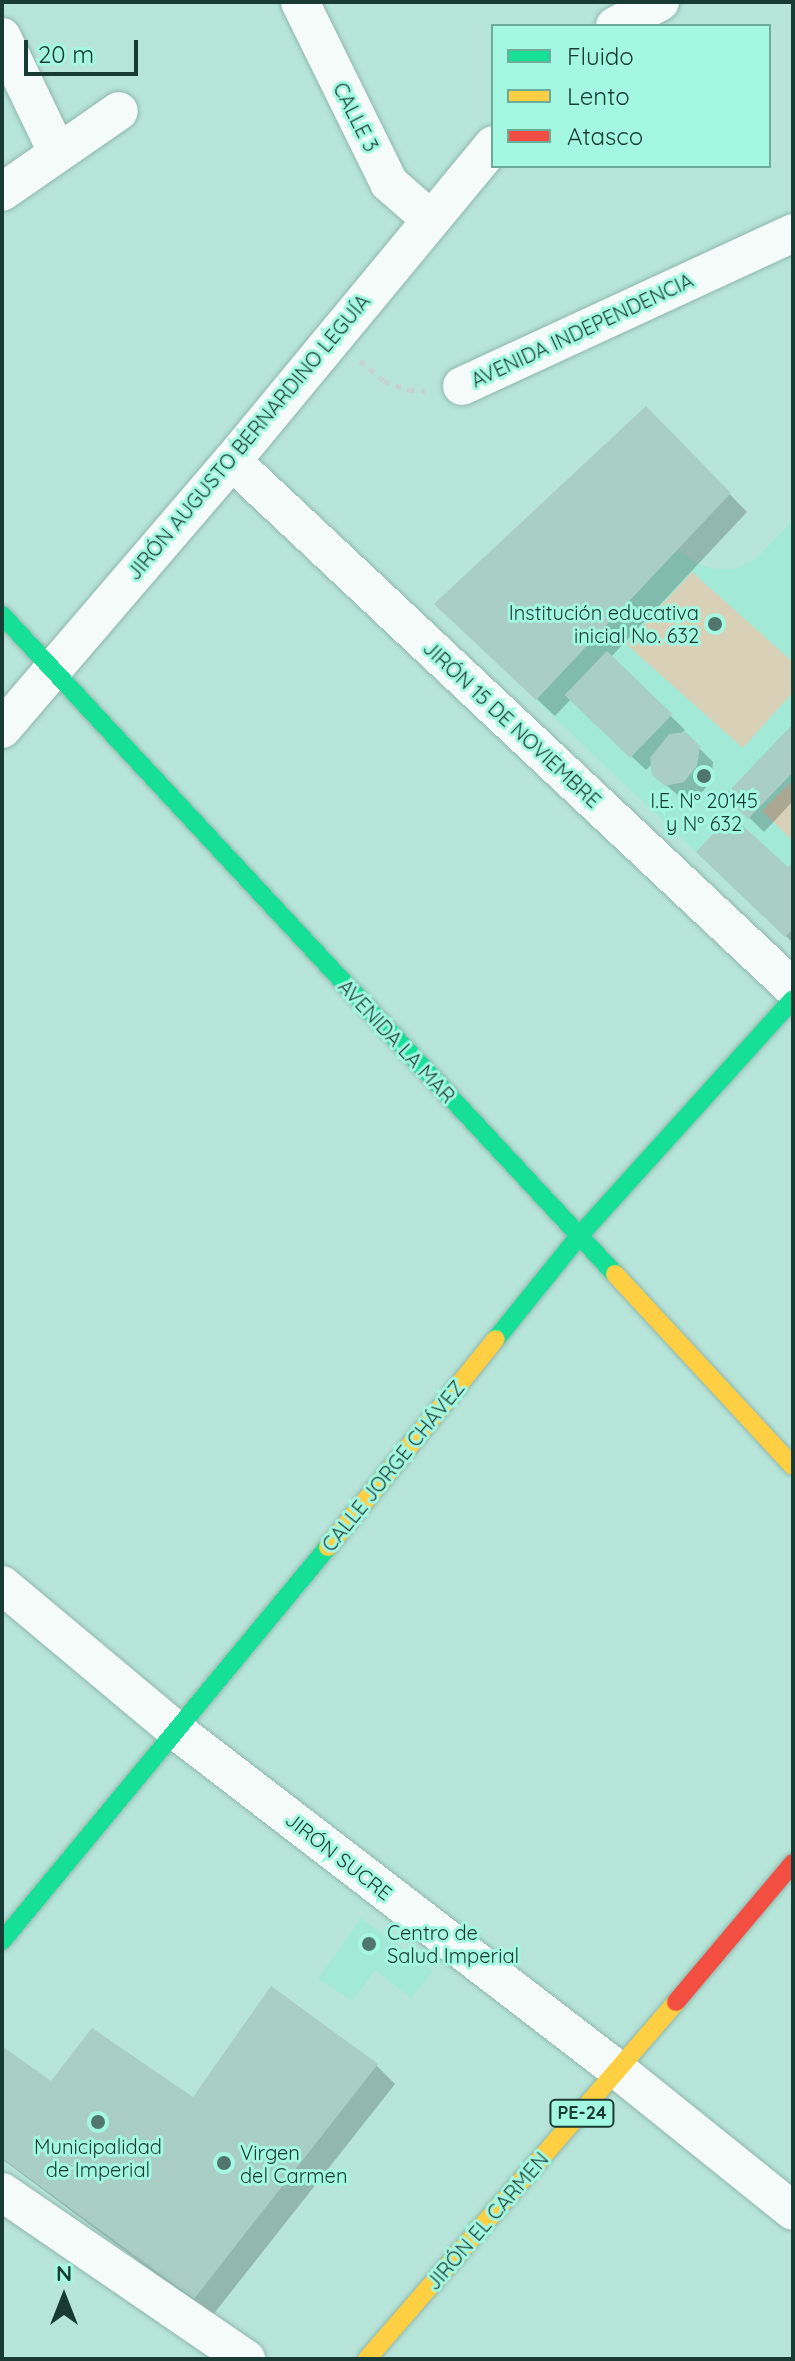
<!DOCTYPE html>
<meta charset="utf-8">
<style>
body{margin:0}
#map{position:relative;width:795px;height:2361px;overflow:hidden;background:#b7e5d9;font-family:Quicksand,sans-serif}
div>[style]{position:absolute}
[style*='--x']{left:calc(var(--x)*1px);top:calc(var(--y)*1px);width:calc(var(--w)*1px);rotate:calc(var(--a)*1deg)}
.built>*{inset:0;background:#a2ead7}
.green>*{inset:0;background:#d8d1b8}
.shadow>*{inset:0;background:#0003}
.building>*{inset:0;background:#a9cec4;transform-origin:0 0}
.path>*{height:5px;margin-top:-2.5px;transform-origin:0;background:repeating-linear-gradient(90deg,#c6d4d0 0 6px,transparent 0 12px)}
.roads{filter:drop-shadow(0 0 2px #91b6ac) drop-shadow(0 0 2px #91b6ac)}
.street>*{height:38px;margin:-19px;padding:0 19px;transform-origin:19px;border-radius:19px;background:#f4fbf9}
.fast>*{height:18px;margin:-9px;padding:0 9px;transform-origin:9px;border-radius:9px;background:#16e098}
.slow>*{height:18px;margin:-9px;padding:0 9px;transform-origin:9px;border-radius:9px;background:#ffcf43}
.jam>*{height:18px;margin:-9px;padding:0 9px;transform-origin:9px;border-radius:9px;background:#f24e42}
.dots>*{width:22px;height:22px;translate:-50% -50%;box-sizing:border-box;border:4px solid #a4f8e1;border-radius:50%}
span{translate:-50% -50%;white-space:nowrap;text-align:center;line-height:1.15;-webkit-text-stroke:6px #a4f8e1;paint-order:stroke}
.shield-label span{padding:2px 6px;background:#a4f8e1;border:2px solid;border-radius:6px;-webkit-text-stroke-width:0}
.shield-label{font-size:18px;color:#183b33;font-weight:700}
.street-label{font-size:20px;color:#183b33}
.poi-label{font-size:20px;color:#183b33}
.right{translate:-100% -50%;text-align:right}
.left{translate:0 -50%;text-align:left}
.frame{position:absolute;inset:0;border:4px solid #183b33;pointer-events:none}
.legend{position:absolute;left:491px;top:24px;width:280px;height:144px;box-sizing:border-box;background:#a4f8e1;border:2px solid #6cac9b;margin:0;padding:10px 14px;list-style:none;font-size:24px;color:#183b33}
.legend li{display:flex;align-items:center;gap:16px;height:40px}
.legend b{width:40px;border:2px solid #6cac9b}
.north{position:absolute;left:24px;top:2257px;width:80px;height:80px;-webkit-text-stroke:6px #a4f8e1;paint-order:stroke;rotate:0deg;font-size:22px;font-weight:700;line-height:32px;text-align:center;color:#183b33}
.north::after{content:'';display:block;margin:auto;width:28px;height:36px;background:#183b33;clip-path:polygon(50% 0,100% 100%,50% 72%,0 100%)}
.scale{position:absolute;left:24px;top:40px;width:114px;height:36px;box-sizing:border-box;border:4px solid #183b33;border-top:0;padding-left:10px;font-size:24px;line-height:28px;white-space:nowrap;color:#183b33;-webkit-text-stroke:6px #a4f8e1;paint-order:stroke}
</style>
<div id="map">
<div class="built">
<i style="clip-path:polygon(793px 520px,793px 929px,785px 937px,536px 700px,677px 550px,697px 564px,715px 569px,735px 569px,755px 560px)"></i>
<i style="clip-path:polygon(361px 1918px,433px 1971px,411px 1998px,375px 1970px,353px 2001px,318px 1979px)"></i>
</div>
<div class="green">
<i style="clip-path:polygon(692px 572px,793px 662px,793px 692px,743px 748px,626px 644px)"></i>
<i style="clip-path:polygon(793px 780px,793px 841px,762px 811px)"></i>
</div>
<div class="shadow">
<i style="clip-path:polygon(646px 409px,747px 512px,611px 657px,685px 730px,680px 735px,685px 734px,713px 762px,711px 781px,699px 796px,682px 799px,654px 774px,653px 763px,646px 770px,571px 699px,555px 716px,454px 621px)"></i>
<i style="clip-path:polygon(793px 727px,793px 801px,764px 832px,727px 796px)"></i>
<i style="clip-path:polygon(793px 865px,793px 943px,713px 866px,788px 870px)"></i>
<i style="clip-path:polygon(271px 1989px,377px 2066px,395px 2084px,212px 2316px,2px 2159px,2px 2049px,50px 2082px,194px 2100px)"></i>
</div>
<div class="building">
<i style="clip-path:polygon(646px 406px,731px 493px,536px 700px,434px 604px)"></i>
<i style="left:607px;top:651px;width:91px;height:61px;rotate:44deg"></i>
<i style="clip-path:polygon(793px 724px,793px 772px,748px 819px,724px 796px)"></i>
<i style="clip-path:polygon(686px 732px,700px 746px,697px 766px,684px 782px,665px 786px,652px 775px,650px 758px,669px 734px)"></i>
<i style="clip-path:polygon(731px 815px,788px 867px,793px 862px,793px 929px,785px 937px,696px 852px)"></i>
<i style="clip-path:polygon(271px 1986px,378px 2064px,194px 2299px,2px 2158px,2px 2046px,51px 2081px,92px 2028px,193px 2097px)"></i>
</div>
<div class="path">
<i style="--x:360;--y:361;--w:31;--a:40"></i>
<i style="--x:384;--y:381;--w:27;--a:20"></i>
<i style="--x:409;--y:390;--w:16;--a:4"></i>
</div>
<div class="roads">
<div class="street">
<i style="--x:300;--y:2;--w:202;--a:63.8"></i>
<i style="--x:389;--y:183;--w:55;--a:41.3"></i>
<i style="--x:615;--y:26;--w:51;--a:-28.1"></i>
<i style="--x:2;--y:37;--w:127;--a:64.4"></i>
<i style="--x:2;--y:192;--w:142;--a:-34.7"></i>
<i style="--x:462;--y:386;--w:365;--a:-24.8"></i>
<i style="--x:232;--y:461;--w:770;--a:43.21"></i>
<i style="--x:2;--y:729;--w:353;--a:-49.4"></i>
<i style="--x:232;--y:461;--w:410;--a:-50.4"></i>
<i style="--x:2;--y:1585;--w:229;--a:39.9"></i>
<i style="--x:178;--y:1732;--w:556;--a:37.55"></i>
<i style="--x:619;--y:2071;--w:223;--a:38.8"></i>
<i style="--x:2;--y:2192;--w:296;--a:34.4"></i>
</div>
<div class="fast">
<i style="--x:2;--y:615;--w:900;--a:47.07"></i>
<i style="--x:496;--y:1339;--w:132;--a:-51.1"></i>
<i style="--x:579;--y:1236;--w:319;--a:-47.9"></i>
<i style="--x:2;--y:1941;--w:511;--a:-50.4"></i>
</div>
<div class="slow">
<i style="--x:615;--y:1274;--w:262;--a:47.2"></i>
<i style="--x:328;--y:1547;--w:267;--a:-51.1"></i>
<i style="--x:367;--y:2359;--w:472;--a:-49.1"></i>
</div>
<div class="jam">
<i style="--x:676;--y:2002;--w:182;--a:-49.9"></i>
</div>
</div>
<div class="dots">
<i style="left:715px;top:624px;background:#50766d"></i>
<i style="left:704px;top:776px;background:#50766d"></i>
<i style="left:369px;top:1944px;background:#50766d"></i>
<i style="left:98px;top:2122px;background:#50766d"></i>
<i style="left:224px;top:2163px;background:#50766d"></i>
</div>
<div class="shield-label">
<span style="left:582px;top:2113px">PE-24</span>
</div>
<div class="street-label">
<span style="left:356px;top:117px;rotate:63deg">CALLE 3</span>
<span style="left:582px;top:330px;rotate:-25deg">AVENIDA INDEPENDENCIA</span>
<span style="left:248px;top:437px;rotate:-50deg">JIRÓN AUGUSTO BERNARDINO LEGUÍA</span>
<span style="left:512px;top:724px;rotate:43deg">JIRÓN 15 DE NOVIEMBRE</span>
<span style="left:397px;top:1041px;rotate:47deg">AVENIDA LA MAR</span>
<span style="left:393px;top:1466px;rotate:-51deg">CALLE JORGE CHÁVEZ</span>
<span style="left:339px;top:1856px;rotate:38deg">JIRÓN SUCRE</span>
<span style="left:487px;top:2221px;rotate:-49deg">JIRÓN EL CARMEN</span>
</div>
<div class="poi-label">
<span class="right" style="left:699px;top:624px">Institución educativa<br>inicial No. 632</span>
<span style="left:704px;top:812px">I.E. Nº 20145<br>y Nº 632</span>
<span class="left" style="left:387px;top:1944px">Centro de<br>Salud Imperial</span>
<span style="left:98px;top:2158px">Municipalidad<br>de Imperial</span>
<span class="left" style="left:240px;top:2164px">Virgen<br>del Carmen</span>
</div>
<div class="frame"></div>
<ul class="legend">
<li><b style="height:10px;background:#16e098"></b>Fluido</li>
<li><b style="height:10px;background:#ffcf43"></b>Lento</li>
<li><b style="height:10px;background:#f24e42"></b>Atasco</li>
</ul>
<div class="north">N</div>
<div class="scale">20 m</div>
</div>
